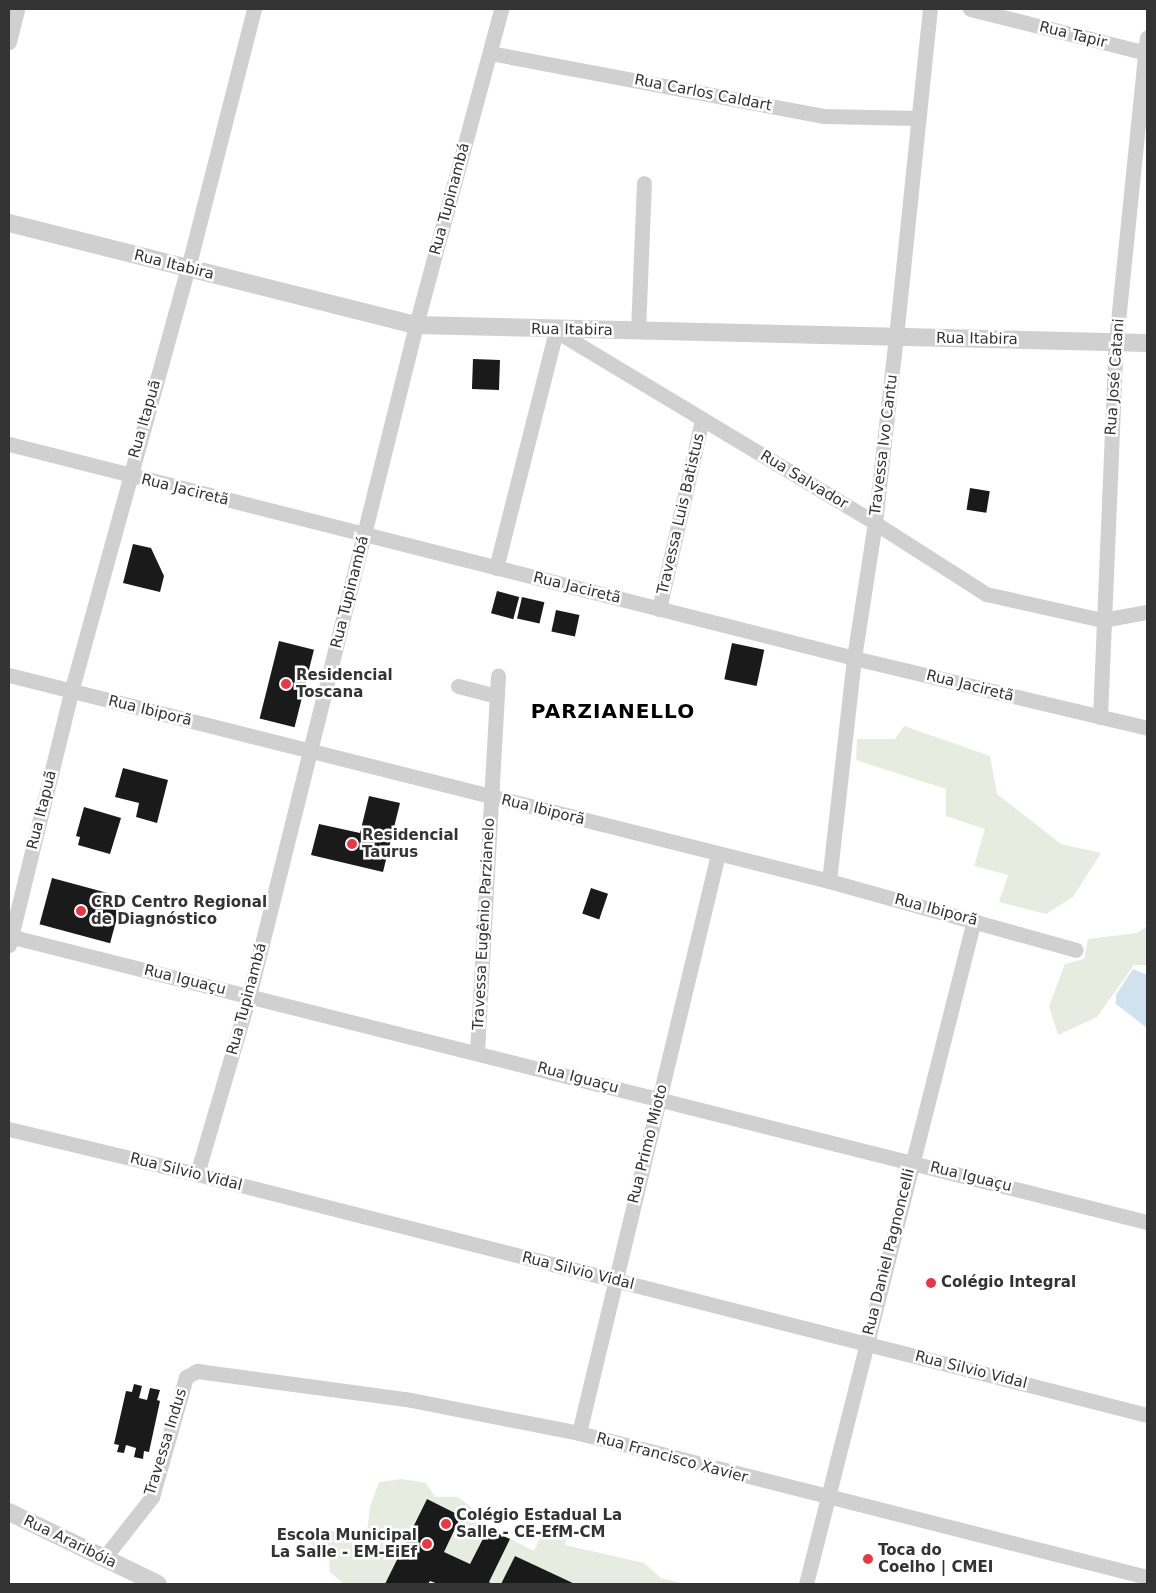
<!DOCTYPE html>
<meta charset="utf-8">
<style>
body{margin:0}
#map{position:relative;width:1156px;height:1593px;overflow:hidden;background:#fff;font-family:"DejaVu Sans",sans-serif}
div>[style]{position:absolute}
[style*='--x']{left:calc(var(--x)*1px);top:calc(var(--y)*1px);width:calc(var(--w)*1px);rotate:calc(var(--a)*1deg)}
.green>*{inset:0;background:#e6ecdf}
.water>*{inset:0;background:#cfe2ee}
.building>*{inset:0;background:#1a1a1a;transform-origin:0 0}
.minor>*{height:15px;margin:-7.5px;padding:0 7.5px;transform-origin:7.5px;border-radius:7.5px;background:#d0d0d0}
.tertiary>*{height:18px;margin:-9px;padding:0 9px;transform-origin:9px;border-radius:9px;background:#d0d0d0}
.dots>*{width:14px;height:14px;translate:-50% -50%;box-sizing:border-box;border:2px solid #fff;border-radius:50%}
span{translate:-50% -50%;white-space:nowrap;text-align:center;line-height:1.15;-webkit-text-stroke:5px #fff;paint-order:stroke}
.street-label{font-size:15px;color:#333}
.poi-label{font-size:15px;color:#333;font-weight:700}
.left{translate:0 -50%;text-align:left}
.right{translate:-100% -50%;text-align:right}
.district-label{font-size:20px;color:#000;font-weight:700;letter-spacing:1px}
.frame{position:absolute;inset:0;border:10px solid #333;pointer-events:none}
</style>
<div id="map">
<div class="green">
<i style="clip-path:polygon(904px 726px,990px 756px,997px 794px,1061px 844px,1101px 853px,1073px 897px,1046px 914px,999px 902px,1008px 875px,974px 866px,985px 829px,946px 816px,946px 789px,856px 760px,857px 739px,895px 739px)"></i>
<i style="clip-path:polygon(1147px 926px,1147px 965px,1134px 965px,1097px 1017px,1058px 1035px,1049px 1006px,1065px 964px,1084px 959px,1088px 939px,1137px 933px)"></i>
<i style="clip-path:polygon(402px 1479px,426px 1483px,435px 1497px,458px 1497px,482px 1516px,487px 1527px,534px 1551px,545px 1527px,567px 1536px,565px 1545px,644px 1563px,661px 1578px,685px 1584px,575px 1584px,515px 1556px,501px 1584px,492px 1584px,489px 1582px,509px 1539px,488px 1529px,470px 1564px,444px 1552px,461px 1516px,427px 1499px,385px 1584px,344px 1584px,330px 1572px,329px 1557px,310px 1543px,313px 1532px,337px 1531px,353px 1541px,367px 1532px,370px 1507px,379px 1482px)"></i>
</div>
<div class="water">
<i style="clip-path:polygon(1133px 969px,1147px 975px,1147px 1028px,1116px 1004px,1116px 995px)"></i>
</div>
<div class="building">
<i style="left:473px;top:359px;width:27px;height:30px;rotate:2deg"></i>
<i style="left:970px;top:488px;width:20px;height:22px;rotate:9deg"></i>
<i style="clip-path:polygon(133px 544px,151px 548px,164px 576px,160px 592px,123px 583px)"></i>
<i style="left:497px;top:591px;width:23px;height:23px;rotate:15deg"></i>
<i style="left:522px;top:597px;width:23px;height:22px;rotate:13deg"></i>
<i style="left:556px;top:610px;width:24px;height:22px;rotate:12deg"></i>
<i style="left:279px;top:641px;width:36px;height:80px;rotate:14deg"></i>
<i style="left:732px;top:643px;width:33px;height:37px;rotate:12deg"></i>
<i style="clip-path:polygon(123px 768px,168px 780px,157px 823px,136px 817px,139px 803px,115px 797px)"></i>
<i style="clip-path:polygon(369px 796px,400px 803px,383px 872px,311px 855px,319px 824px,360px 833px)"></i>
<i style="clip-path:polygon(84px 807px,121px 818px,110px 854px,78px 845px,80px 837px,76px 836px)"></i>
<i style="left:52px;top:878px;width:73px;height:48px;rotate:15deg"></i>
<i style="left:591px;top:888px;width:18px;height:27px;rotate:19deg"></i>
<i style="clip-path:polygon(134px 1384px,142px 1386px,139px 1398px,147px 1400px,150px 1388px,160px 1390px,157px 1400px,160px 1401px,149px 1452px,144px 1451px,143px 1459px,134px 1457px,136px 1448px,126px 1445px,124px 1453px,117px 1452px,119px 1445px,114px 1444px,126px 1391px,132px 1392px)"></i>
<i style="clip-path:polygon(427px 1499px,461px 1516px,444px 1552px,470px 1564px,488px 1529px,510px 1539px,489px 1582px,492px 1584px,438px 1584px,430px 1581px,428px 1584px,385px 1584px)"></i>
<i style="clip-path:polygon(515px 1556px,575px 1584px,501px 1584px)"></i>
</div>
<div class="minor">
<i style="--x:970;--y:9;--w:182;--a:14"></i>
<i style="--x:9;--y:42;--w:34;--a:-76"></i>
<i style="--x:490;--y:53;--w:339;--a:10.7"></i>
<i style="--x:823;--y:116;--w:95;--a:1.2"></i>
<i style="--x:638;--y:331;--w:148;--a:-87.7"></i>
<i style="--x:9;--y:444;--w:872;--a:14.21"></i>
<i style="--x:854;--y:658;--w:301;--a:13.4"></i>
<i style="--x:496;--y:568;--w:244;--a:-75.8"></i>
<i style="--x:556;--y:331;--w:372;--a:31"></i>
<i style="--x:875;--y:523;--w:132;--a:32.6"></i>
<i style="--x:986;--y:594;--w:119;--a:12.6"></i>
<i style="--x:1102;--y:620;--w:46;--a:-10.1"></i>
<i style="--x:659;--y:609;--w:195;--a:-77.2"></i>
<i style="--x:9;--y:675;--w:845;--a:14.1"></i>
<i style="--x:829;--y:881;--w:256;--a:15.6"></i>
<i style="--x:458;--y:686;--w:40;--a:14.4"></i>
<i style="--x:1100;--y:717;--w:376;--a:-87.6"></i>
<i style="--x:1116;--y:341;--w:305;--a:-84.2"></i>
<i style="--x:829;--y:881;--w:224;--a:-83.6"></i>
<i style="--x:854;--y:658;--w:137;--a:-81.2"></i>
<i style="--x:875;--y:523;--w:187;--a:-83.6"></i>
<i style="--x:896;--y:337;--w:330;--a:-84.1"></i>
<i style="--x:9;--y:936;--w:1173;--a:14.11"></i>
<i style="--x:9;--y:945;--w:260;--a:-76.2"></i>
<i style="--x:71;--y:692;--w:440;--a:-74.6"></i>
<i style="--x:188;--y:268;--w:267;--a:-75.7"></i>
<i style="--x:477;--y:1052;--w:377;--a:-86.8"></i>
<i style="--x:9;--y:1129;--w:193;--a:13.5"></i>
<i style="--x:197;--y:1174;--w:980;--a:14.23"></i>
<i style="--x:197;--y:1174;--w:185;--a:-73.7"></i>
<i style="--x:249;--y:996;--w:691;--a:-76.02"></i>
<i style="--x:416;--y:325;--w:327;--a:-74.9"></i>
<i style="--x:579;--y:1433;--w:595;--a:-76.5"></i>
<i style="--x:104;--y:1558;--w:78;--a:-51.8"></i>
<i style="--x:152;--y:1497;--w:125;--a:-74.2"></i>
<i style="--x:186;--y:1377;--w:13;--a:-29"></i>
<i style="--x:197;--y:1371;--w:216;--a:7.7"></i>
<i style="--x:411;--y:1400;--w:171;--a:11.1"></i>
<i style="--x:579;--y:1433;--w:586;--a:14.23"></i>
<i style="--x:806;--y:1584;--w:685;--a:-75.8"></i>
</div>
<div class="tertiary">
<i style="--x:9;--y:223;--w:420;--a:14.1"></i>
<i style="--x:416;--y:325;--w:731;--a:1.41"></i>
<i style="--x:9;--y:1512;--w:165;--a:25.8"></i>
</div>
<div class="dots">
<i style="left:286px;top:684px;background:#e63946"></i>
<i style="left:352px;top:844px;background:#e63946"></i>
<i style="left:81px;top:911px;background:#e63946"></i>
<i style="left:931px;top:1283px;background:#e63946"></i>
<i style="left:446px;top:1524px;background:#e63946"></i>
<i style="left:427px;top:1544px;background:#e63946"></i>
<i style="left:868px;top:1559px;background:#e63946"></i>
</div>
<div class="street-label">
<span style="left:1073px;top:35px;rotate:14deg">Rua Tapir</span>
<span style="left:703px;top:93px;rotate:11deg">Rua Carlos Caldart</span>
<span style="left:450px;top:199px;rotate:-75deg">Rua Tupinambá</span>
<span style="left:174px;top:265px;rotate:14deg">Rua Itabira</span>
<span style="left:572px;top:330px;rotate:1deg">Rua Itabira</span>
<span style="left:977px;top:339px;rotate:1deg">Rua Itabira</span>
<span style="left:1115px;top:377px;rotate:-86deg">Rua José Catani</span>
<span style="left:145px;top:419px;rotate:-74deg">Rua Itapuã</span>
<span style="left:884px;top:445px;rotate:-83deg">Travessa Ivo Cantu</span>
<span style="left:804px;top:480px;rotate:31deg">Rua Salvador</span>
<span style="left:185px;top:490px;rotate:14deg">Rua Jaciretã</span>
<span style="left:681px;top:514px;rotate:-77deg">Travessa Luis Batistus</span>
<span style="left:577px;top:588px;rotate:14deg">Rua Jaciretã</span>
<span style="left:350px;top:592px;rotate:-76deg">Rua Tupinambá</span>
<span style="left:970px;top:686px;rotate:14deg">Rua Jaciretã</span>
<span style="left:150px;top:711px;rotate:14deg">Rua Ibiporã</span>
<span style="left:42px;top:810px;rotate:-76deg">Rua Itapuã</span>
<span style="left:543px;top:810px;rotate:14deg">Rua Ibiporã</span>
<span style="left:936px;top:910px;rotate:15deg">Rua Ibiporã</span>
<span style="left:484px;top:924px;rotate:-87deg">Travessa Eugênio Parzianelo</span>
<span style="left:185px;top:980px;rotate:14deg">Rua Iguaçu</span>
<span style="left:247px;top:999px;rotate:-75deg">Rua Tupinambá</span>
<span style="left:578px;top:1078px;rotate:15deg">Rua Iguaçu</span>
<span style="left:648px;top:1144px;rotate:-76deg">Rua Primo Mioto</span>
<span style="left:186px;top:1172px;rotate:14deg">Rua Silvio Vidal</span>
<span style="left:971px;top:1177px;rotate:14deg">Rua Iguaçu</span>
<span style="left:889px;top:1252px;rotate:-76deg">Rua Daniel Pagnoncelli</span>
<span style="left:578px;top:1271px;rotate:14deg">Rua Silvio Vidal</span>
<span style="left:971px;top:1370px;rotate:14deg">Rua Silvio Vidal</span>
<span style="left:166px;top:1442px;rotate:-73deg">Travessa Indus</span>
<span style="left:672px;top:1458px;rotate:15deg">Rua Francisco Xavier</span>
<span style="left:70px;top:1542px;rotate:26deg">Rua Araribóia</span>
</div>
<div class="poi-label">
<span class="left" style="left:296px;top:684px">Residencial<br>Toscana</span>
<span class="left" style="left:362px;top:844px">Residencial<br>Taurus</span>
<span class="left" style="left:91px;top:911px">CRD Centro Regional<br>de Diagnóstico</span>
<span class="left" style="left:941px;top:1283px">Colégio Integral</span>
<span class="left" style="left:456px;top:1524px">Colégio Estadual La<br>Salle - CE-EfM-CM</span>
<span class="right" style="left:417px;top:1544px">Escola Municipal<br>La Salle - EM-EiEf</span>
<span class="left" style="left:878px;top:1559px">Toca do<br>Coelho | CMEI</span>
</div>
<div class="district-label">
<span style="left:613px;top:711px">PARZIANELLO</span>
</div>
<div class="frame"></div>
</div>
